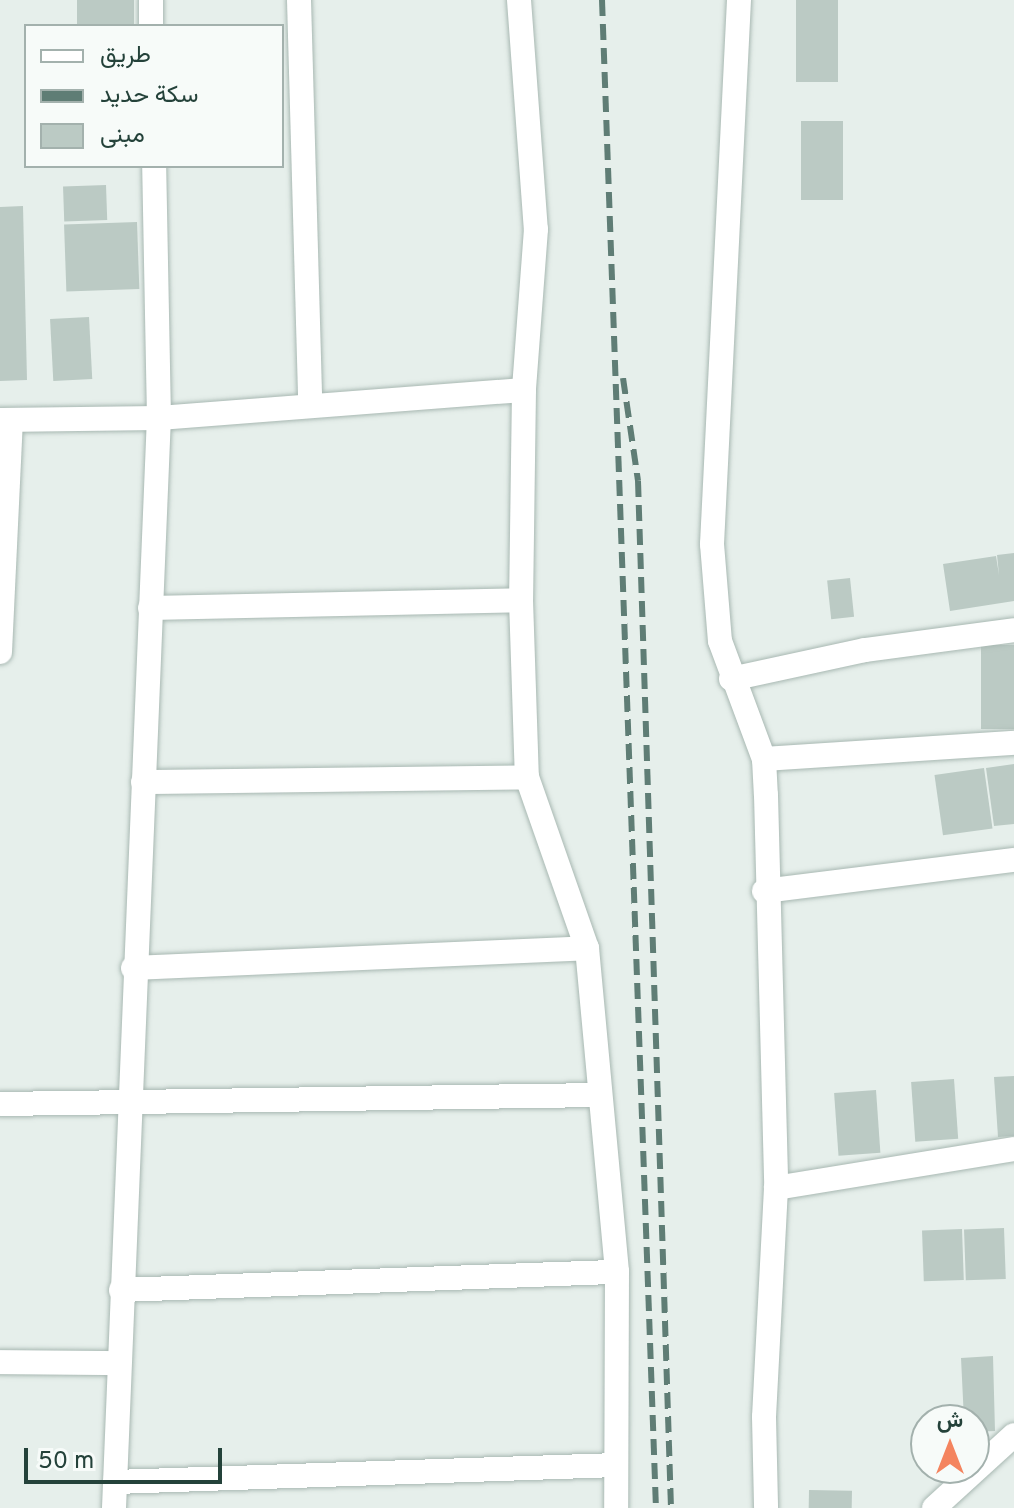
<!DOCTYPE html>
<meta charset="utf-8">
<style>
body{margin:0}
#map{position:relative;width:1014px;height:1508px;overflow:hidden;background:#e6efeb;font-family:Overpass,Vazirmatn,sans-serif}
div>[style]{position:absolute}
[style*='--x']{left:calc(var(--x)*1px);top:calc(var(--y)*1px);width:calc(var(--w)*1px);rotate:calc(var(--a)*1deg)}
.building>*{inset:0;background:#bbcac4;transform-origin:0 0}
.roads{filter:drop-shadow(0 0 2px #a8b8b2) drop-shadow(0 0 2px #a8b8b2)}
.minor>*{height:24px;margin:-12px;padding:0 12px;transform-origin:12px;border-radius:12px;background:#fff}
.rail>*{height:6px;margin-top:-3px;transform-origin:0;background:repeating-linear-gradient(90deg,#5f7d75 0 16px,transparent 0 24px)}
span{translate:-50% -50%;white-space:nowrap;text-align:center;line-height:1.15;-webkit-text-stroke:6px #f7fbf9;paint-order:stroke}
.legend{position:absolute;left:24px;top:24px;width:260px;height:144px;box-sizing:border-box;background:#f7fbf9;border:2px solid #a3b1ad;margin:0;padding:10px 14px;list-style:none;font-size:24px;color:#24423a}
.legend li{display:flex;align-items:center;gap:16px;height:40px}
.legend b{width:40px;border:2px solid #a3b1ad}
.north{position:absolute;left:910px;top:1404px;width:80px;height:80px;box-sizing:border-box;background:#f7fbf9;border:2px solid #a3b1ad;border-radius:50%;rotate:0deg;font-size:22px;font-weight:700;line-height:32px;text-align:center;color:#24423a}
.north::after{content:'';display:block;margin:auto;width:28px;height:36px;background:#f4845f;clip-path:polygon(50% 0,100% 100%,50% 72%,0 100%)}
.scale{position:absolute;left:24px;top:1448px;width:198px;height:36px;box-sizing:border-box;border:4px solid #24423a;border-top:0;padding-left:10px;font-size:24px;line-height:28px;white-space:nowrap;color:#24423a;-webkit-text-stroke:6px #f7fbf9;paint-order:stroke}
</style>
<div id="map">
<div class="building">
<i style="left:77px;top:0;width:57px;height:26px"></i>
<i style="left:796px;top:0;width:42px;height:82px"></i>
<i style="left:801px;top:121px;width:42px;height:79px"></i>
<i style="left:106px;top:185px;width:35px;height:43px;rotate:88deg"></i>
<i style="clip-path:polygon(23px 206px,27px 380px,0 381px,0 207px)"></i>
<i style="left:137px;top:222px;width:67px;height:73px;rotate:88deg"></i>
<i style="left:89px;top:317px;width:62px;height:39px;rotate:87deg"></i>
<i style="clip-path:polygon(1014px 553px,1014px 601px,950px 611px,943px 564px,996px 556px,999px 575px,997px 555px)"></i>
<i style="left:850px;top:578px;width:39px;height:23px;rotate:84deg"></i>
<i style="left:981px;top:645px;width:33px;height:84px"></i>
<i style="clip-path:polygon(1014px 764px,1014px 824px,994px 826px,986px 768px)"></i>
<i style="left:984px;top:768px;width:61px;height:50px;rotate:82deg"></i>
<i style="clip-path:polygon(1014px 1076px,1014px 1136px,998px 1137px,994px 1077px)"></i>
<i style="left:954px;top:1079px;width:60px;height:43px;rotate:86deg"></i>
<i style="left:876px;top:1090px;width:63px;height:42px;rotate:86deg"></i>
<i style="left:1004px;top:1228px;width:51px;height:40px;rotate:88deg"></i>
<i style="left:962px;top:1229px;width:51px;height:40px;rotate:88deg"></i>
<i style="clip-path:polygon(993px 1356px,995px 1431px,974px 1432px,974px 1420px,964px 1420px,961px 1358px)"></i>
<i style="left:809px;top:1490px;width:43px;height:18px;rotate:1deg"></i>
</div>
<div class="roads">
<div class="minor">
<i style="--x:151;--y:0;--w:26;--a:90"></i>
<i style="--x:299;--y:0;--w:404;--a:88.4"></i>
<i style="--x:519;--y:0;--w:230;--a:85.8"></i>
<i style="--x:536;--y:229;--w:161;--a:94.3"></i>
<i style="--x:524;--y:390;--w:210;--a:90.8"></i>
<i style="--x:521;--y:600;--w:177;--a:88.1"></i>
<i style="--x:527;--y:777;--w:181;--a:70.7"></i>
<i style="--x:587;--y:948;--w:325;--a:84.7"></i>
<i style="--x:617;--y:1272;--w:236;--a:90.2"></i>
<i style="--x:739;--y:0;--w:545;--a:92.84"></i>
<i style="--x:712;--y:544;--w:97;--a:85.3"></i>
<i style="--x:720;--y:641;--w:126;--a:69.6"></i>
<i style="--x:764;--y:759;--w:36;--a:87"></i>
<i style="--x:766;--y:795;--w:393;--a:88.5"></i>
<i style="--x:776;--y:1188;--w:229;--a:93"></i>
<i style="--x:764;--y:1417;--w:91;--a:88.7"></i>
<i style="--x:0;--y:420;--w:159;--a:-0.7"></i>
<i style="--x:159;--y:418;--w:366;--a:-4.4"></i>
<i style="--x:150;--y:608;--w:371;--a:-1.2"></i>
<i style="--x:0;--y:652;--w:232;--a:-87.3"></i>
<i style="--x:731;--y:679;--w:137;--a:-12.2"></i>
<i style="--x:865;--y:650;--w:150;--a:-7.6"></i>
<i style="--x:764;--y:759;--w:251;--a:-3.7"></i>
<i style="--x:143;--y:782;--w:384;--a:-0.7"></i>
<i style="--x:764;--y:891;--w:252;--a:-7.1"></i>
<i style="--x:133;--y:968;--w:454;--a:-2.5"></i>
<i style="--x:0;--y:1104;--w:599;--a:-0.86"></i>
<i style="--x:776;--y:1188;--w:241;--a:-9.3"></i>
<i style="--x:121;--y:1290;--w:496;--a:-2.1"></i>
<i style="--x:0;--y:1362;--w:119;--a:0.5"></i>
<i style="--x:115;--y:1482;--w:501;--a:-1.94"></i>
<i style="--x:114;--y:1508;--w:1091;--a:-87.64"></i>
<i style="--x:159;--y:418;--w:252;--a:-91.1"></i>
<i style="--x:934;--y:1508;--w:108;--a:-42.4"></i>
</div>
</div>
<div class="rail">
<i style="--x:602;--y:0;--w:1509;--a:87.95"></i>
<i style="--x:623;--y:378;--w:104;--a:81.7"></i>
<i style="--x:638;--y:481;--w:1028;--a:88.16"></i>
</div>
<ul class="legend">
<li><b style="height:10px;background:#fff"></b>طريق</li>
<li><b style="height:10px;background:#5f7d75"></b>سكة حديد</li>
<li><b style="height:22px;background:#bbcac4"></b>مبنى</li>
</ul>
<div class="north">ش</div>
<div class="scale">50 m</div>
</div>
